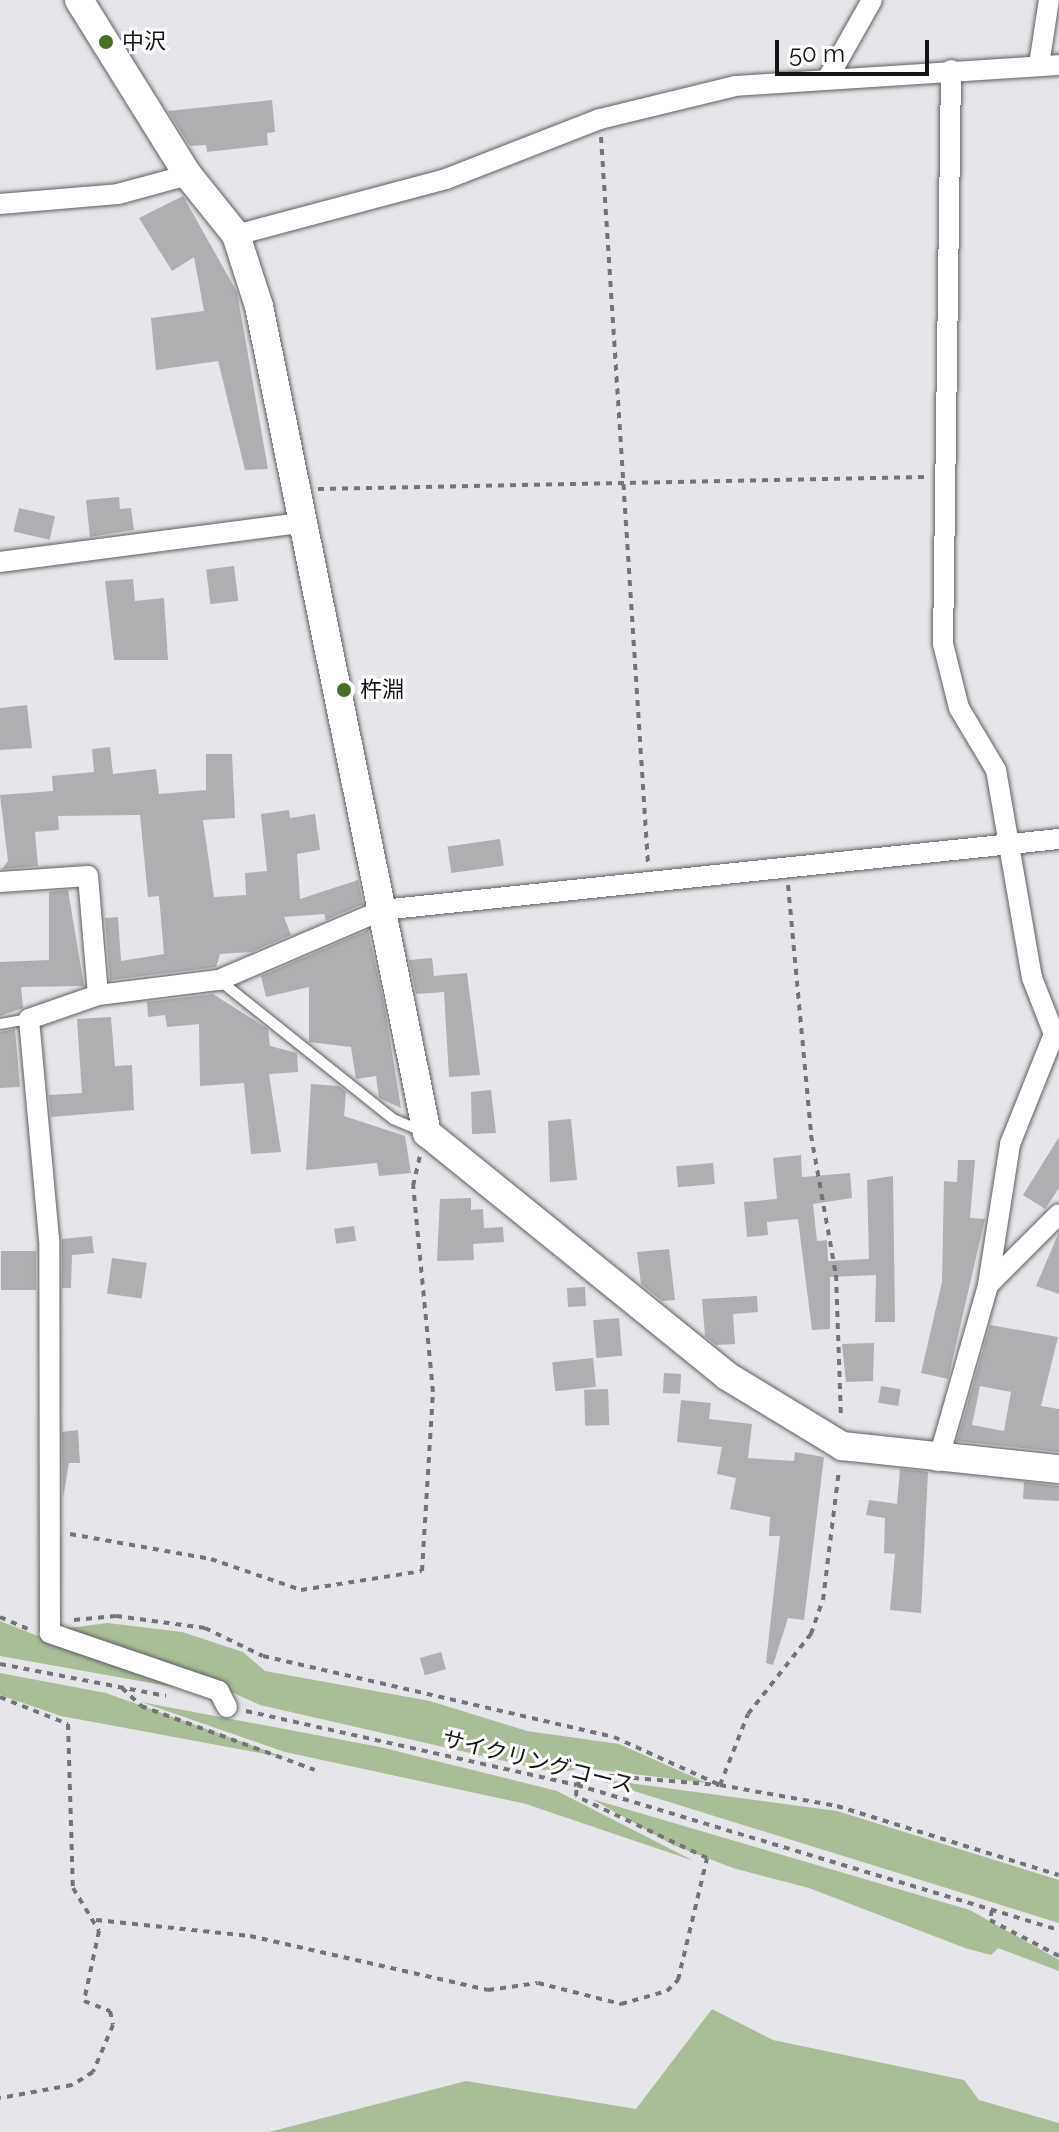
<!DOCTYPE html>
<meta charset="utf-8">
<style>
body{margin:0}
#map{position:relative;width:1059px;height:2132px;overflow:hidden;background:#e6e5e9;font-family:Raleway,"Noto Sans JP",sans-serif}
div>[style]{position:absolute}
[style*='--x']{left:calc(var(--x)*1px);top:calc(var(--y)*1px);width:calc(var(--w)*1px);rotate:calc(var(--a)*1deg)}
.green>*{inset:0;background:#aabd99}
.building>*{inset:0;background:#afafb2;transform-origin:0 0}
.path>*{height:4px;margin-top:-2px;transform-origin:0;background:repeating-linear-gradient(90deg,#747376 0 6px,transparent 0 12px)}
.roads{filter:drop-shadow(0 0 2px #5f5e61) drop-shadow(0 0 2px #5f5e61)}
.lane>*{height:10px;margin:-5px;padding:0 5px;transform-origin:5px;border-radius:5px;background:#fff}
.street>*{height:20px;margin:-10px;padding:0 10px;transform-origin:10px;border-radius:10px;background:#fff}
.secondary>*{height:28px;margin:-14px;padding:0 14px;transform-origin:14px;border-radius:14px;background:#fff}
.dots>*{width:22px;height:22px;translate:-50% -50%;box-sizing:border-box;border:4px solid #fff;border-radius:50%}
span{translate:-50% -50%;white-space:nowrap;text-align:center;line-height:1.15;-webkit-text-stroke:6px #fff;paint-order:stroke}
.poi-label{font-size:22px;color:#141315}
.left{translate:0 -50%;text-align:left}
.street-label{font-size:22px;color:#141315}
.scale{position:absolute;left:775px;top:40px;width:154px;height:36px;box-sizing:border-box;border:4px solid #141315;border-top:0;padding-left:10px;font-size:24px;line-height:28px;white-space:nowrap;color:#141315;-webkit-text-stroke:6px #fff;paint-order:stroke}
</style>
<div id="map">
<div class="green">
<i style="clip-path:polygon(0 1621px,53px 1642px,196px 1691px,0 1656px)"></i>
<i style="clip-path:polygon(108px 1623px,182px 1632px,243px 1652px,265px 1671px,430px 1701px,527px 1731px,619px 1744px,707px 1783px,583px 1768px,557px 1773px,260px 1705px,156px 1658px,61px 1629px)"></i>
<i style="clip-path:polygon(0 1673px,106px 1693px,287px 1758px,61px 1716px,0 1695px)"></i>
<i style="clip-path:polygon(141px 1702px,380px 1747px,557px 1791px,694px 1861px,526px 1804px,285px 1752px)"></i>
<i style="clip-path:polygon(592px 1778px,837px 1811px,1059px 1880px,1059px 1923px)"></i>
<i style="clip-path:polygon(592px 1799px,970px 1910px,1059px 1960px,1059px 1971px,998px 1948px,991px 1955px,965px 1948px,809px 1888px,733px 1868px,673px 1845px)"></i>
<i style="clip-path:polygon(712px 2009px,773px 2040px,964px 2080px,979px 2100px,1059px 2123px,1059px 2132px,269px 2132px,466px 2081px,636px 2109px)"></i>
</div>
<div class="building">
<i style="clip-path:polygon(272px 100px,275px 132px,267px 133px,268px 145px,207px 152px,206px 145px,190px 146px,168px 111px)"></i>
<i style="clip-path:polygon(183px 196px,237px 292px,268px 469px,245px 470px,218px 361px,156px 370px,151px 318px,204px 311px,194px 257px,172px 271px,139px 218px)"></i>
<i style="clip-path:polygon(119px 497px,120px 509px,131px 508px,134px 530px,90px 537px,86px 500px)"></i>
<i style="left:19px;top:508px;width:37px;height:24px;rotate:13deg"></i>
<i style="left:234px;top:566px;width:35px;height:28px;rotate:83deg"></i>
<i style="clip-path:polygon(133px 579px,135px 601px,164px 598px,168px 660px,114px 660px,105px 581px)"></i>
<i style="clip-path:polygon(27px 705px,32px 748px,0 750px,0 708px)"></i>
<i style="clip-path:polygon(110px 747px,113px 774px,156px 769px,159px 794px,206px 790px,206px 754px,232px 754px,235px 818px,203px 820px,214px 897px,246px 895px,245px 873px,267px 871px,261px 814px,289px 810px,290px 818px,315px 814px,320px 850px,297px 854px,300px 899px,358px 880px,363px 904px,326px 920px,324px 914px,284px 917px,291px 935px,251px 952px,220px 954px,216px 967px,110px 980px,105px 918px,118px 917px,121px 961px,164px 954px,159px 896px,148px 897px,140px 815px,58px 816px,59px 830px,35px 832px,38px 866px,2px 869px,8px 861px,0 795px,53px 791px,52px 776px,94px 772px,92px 749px)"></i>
<i style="left:500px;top:839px;width:27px;height:53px;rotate:82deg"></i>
<i style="clip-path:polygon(68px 890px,84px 986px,21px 987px,23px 1008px,0 1016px,0 962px,49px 960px,49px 892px)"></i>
<i style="clip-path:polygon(368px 930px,385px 1009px,401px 1108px,379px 1098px,376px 1076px,356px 1079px,351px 1047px,309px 1042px,309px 987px,266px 997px,261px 976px)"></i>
<i style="clip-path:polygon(432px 958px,434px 976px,467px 973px,480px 1075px,449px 1077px,444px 992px,416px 994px,409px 960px)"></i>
<i style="clip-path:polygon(213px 994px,268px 1029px,270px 1046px,297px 1053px,298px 1072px,269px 1074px,281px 1152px,251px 1154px,244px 1083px,200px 1086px,199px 1024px,167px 1027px,165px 1015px,148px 1017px,147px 1002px)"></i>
<i style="clip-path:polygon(111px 1017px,115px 1066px,132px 1065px,134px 1110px,51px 1117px,49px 1095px,82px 1093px,77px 1019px)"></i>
<i style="clip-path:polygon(15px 1029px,20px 1087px,0 1088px,0 1032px)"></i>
<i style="clip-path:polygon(311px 1084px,339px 1086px,346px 1092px,344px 1116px,405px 1136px,411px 1173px,379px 1176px,377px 1163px,306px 1170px)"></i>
<i style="clip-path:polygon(491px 1090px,496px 1133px,472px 1134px,471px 1092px)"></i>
<i style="clip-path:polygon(571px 1119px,577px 1180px,550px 1182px,548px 1121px)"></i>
<i style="clip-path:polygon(1059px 1137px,1059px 1188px,1045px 1209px,1023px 1195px)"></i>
<i style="clip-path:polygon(801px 1155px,802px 1177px,850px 1173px,852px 1198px,813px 1204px,817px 1241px,827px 1240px,828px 1261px,869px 1259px,867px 1180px,893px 1176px,895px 1322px,875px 1322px,876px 1275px,830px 1277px,830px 1329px,812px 1330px,798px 1219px,767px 1222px,768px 1235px,747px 1237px,744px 1202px,777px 1199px,773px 1158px)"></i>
<i style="clip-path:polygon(958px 1160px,975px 1160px,970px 1218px,985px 1219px,948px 1379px,921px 1373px,942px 1282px,944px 1181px,957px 1182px)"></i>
<i style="left:713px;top:1163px;width:21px;height:37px;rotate:85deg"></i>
<i style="clip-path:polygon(471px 1198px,471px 1210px,483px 1209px,484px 1228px,503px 1227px,504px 1242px,473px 1244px,474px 1260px,437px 1261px,440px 1199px)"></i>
<i style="left:354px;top:1226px;width:15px;height:20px;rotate:82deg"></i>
<i style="clip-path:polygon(1059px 1232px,1059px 1294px,1036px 1286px)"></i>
<i style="clip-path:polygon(92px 1236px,94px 1253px,72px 1255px,71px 1288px,62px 1288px,62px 1239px)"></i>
<i style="clip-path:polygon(669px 1249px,675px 1300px,662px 1301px,641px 1284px,637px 1252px)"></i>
<i style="left:1px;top:1251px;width:35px;height:39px"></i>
<i style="left:112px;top:1258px;width:35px;height:36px;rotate:8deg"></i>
<i style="left:585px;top:1287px;width:19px;height:18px;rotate:87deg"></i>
<i style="clip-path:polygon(757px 1296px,758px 1312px,733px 1314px,735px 1344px,716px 1345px,705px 1336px,702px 1299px)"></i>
<i style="left:619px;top:1318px;width:38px;height:26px;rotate:85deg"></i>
<i style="clip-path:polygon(evenodd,990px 1325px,1058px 1337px,1041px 1406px,1059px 1409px,1059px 1452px,957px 1441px,990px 1325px,980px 1386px,1011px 1392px,1004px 1431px,972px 1425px,980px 1386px)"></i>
<i style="clip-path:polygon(874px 1343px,873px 1381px,846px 1382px,842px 1344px)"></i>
<i style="left:593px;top:1358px;width:29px;height:41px;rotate:84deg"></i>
<i style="left:664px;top:1373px;width:17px;height:20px;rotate:3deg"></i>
<i style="left:881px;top:1386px;width:20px;height:17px;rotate:9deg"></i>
<i style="left:608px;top:1389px;width:36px;height:24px;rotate:88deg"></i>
<i style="clip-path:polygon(681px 1400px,711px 1403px,709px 1419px,752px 1424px,748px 1458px,794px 1461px,795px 1452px,824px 1457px,804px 1620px,788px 1618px,773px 1665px,766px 1663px,780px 1536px,769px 1536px,770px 1517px,730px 1509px,736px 1478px,717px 1474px,722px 1447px,677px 1442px)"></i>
<i style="clip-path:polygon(78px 1430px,80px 1463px,69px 1463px,63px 1498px,62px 1432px)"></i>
<i style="clip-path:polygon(900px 1469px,928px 1472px,921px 1613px,890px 1610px,895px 1554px,884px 1553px,885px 1518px,866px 1515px,869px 1500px,897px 1504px)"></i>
<i style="clip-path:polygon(1024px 1482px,1059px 1486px,1059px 1501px,1023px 1499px)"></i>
<i style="left:441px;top:1652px;width:18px;height:22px;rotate:74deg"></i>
</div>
<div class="path">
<i style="--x:601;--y:137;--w:728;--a:86.3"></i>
<i style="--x:318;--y:489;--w:607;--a:-1.13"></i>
<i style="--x:788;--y:885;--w:251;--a:84.7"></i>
<i style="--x:811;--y:1135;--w:142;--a:79.9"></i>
<i style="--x:836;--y:1275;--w:142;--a:88"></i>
<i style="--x:70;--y:1534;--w:143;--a:10.1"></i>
<i style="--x:211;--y:1559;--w:95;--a:19"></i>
<i style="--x:301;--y:1590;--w:122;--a:-8.9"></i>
<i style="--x:422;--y:1571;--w:179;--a:-86.5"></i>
<i style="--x:433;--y:1392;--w:207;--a:-95.5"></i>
<i style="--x:413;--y:1186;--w:32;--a:-77"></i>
<i style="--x:0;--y:1617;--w:34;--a:23"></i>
<i style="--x:74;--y:1620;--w:42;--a:-5.4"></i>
<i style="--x:116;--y:1616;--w:90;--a:7.7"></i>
<i style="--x:205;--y:1628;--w:64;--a:25.8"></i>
<i style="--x:263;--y:1656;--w:360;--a:13"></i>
<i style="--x:614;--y:1737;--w:116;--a:24.4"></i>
<i style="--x:720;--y:1785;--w:119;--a:10.2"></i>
<i style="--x:837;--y:1806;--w:232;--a:17.3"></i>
<i style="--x:0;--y:1664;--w:169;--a:10.9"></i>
<i style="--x:122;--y:1688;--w:26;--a:43"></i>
<i style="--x:141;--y:1706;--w:185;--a:20.2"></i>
<i style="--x:0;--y:1697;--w:73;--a:21.7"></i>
<i style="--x:68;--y:1724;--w:164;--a:88.3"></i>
<i style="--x:73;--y:1888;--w:50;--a:58.8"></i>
<i style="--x:99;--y:1931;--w:72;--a:102.1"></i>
<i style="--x:84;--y:2001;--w:28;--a:21"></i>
<i style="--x:110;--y:2011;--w:14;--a:78"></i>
<i style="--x:113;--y:2025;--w:51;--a:113.1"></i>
<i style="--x:93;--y:2072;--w:25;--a:148"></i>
<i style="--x:72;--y:2085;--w:73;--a:169.8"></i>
<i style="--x:246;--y:1711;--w:339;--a:12.6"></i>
<i style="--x:577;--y:1785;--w:503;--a:16.74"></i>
<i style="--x:992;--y:1910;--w:10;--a:101"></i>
<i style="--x:990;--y:1920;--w:78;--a:27.6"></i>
<i style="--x:96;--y:1920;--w:155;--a:5.9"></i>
<i style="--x:250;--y:1936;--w:244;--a:12.8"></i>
<i style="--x:488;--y:1990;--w:50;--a:-8"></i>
<i style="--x:538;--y:1983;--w:86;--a:14.2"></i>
<i style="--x:621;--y:2004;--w:48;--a:-15.8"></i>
<i style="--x:667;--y:1991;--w:16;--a:-45"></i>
<i style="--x:678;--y:1980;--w:125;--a:-76.6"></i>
<i style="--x:707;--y:1858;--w:145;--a:-154.7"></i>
<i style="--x:576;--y:1796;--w:11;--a:-85"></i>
<i style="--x:577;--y:1785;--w:14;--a:-54"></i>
<i style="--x:585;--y:1774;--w:135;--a:4.7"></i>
<i style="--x:720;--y:1785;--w:76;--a:-68.5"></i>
<i style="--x:748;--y:1714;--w:102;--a:-51.8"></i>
<i style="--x:811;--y:1634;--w:36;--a:-71"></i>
<i style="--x:823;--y:1600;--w:131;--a:-83"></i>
</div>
<div class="roads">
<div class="lane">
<i style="--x:219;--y:980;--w:223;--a:38.6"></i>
<i style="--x:393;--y:1119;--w:30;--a:23"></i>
<i style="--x:0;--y:1024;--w:29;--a:-10"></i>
</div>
<div class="street">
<i style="--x:1039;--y:65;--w:66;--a:-81.3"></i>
<i style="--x:829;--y:76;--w:87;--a:-60.5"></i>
<i style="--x:0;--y:204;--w:118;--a:-4.8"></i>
<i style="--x:118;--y:194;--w:73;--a:-15.2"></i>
<i style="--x:236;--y:235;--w:217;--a:-14.9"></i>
<i style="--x:446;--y:179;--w:165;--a:-21.3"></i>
<i style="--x:600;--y:119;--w:139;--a:-13.7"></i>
<i style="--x:735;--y:86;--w:325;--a:-3.7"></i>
<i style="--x:0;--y:562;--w:303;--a:-7.4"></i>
<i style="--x:0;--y:882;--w:88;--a:-3.9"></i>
<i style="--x:88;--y:876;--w:119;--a:85.2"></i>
<i style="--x:988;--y:1285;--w:100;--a:-45"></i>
<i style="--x:938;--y:1461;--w:183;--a:-74.1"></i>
<i style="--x:988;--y:1285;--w:143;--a:-81.1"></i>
<i style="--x:1010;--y:1144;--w:118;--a:-68.2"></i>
<i style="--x:1054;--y:1034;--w:60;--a:-111.4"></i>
<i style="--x:1032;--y:978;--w:211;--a:-99.8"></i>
<i style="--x:996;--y:770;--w:72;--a:-120.8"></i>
<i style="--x:959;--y:708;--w:66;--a:-104"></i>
<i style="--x:943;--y:644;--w:574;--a:-89.2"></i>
<i style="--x:227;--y:1707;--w:18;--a:-117"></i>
<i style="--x:219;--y:1691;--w:179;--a:-161.1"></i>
<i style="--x:50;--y:1633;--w:394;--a:-90.1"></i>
<i style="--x:49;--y:1239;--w:221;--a:-95.2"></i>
<i style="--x:29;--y:1019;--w:73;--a:-19.2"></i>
<i style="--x:98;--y:995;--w:122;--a:-7.1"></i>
<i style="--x:219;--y:980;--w:177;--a:-23.2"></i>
<i style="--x:382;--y:910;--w:681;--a:-5.99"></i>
</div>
<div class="secondary">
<i style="--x:79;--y:0;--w:206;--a:58.1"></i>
<i style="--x:188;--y:175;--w:77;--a:51.3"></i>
<i style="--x:236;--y:235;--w:75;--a:72.1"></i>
<i style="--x:259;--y:306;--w:844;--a:78.52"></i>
<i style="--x:427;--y:1133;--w:386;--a:39"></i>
<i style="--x:727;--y:1376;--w:135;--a:31.3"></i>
<i style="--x:842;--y:1446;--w:218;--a:6.1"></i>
</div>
</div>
<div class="dots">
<i style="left:106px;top:42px;background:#4c6d24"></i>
<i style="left:344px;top:690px;background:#4c6d24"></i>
</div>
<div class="poi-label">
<span class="left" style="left:122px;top:42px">中沢</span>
<span class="left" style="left:360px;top:690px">杵淵</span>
</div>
<div class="street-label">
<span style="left:538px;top:1762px;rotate:14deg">サイクリングコース</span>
</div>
<div class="scale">50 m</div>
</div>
